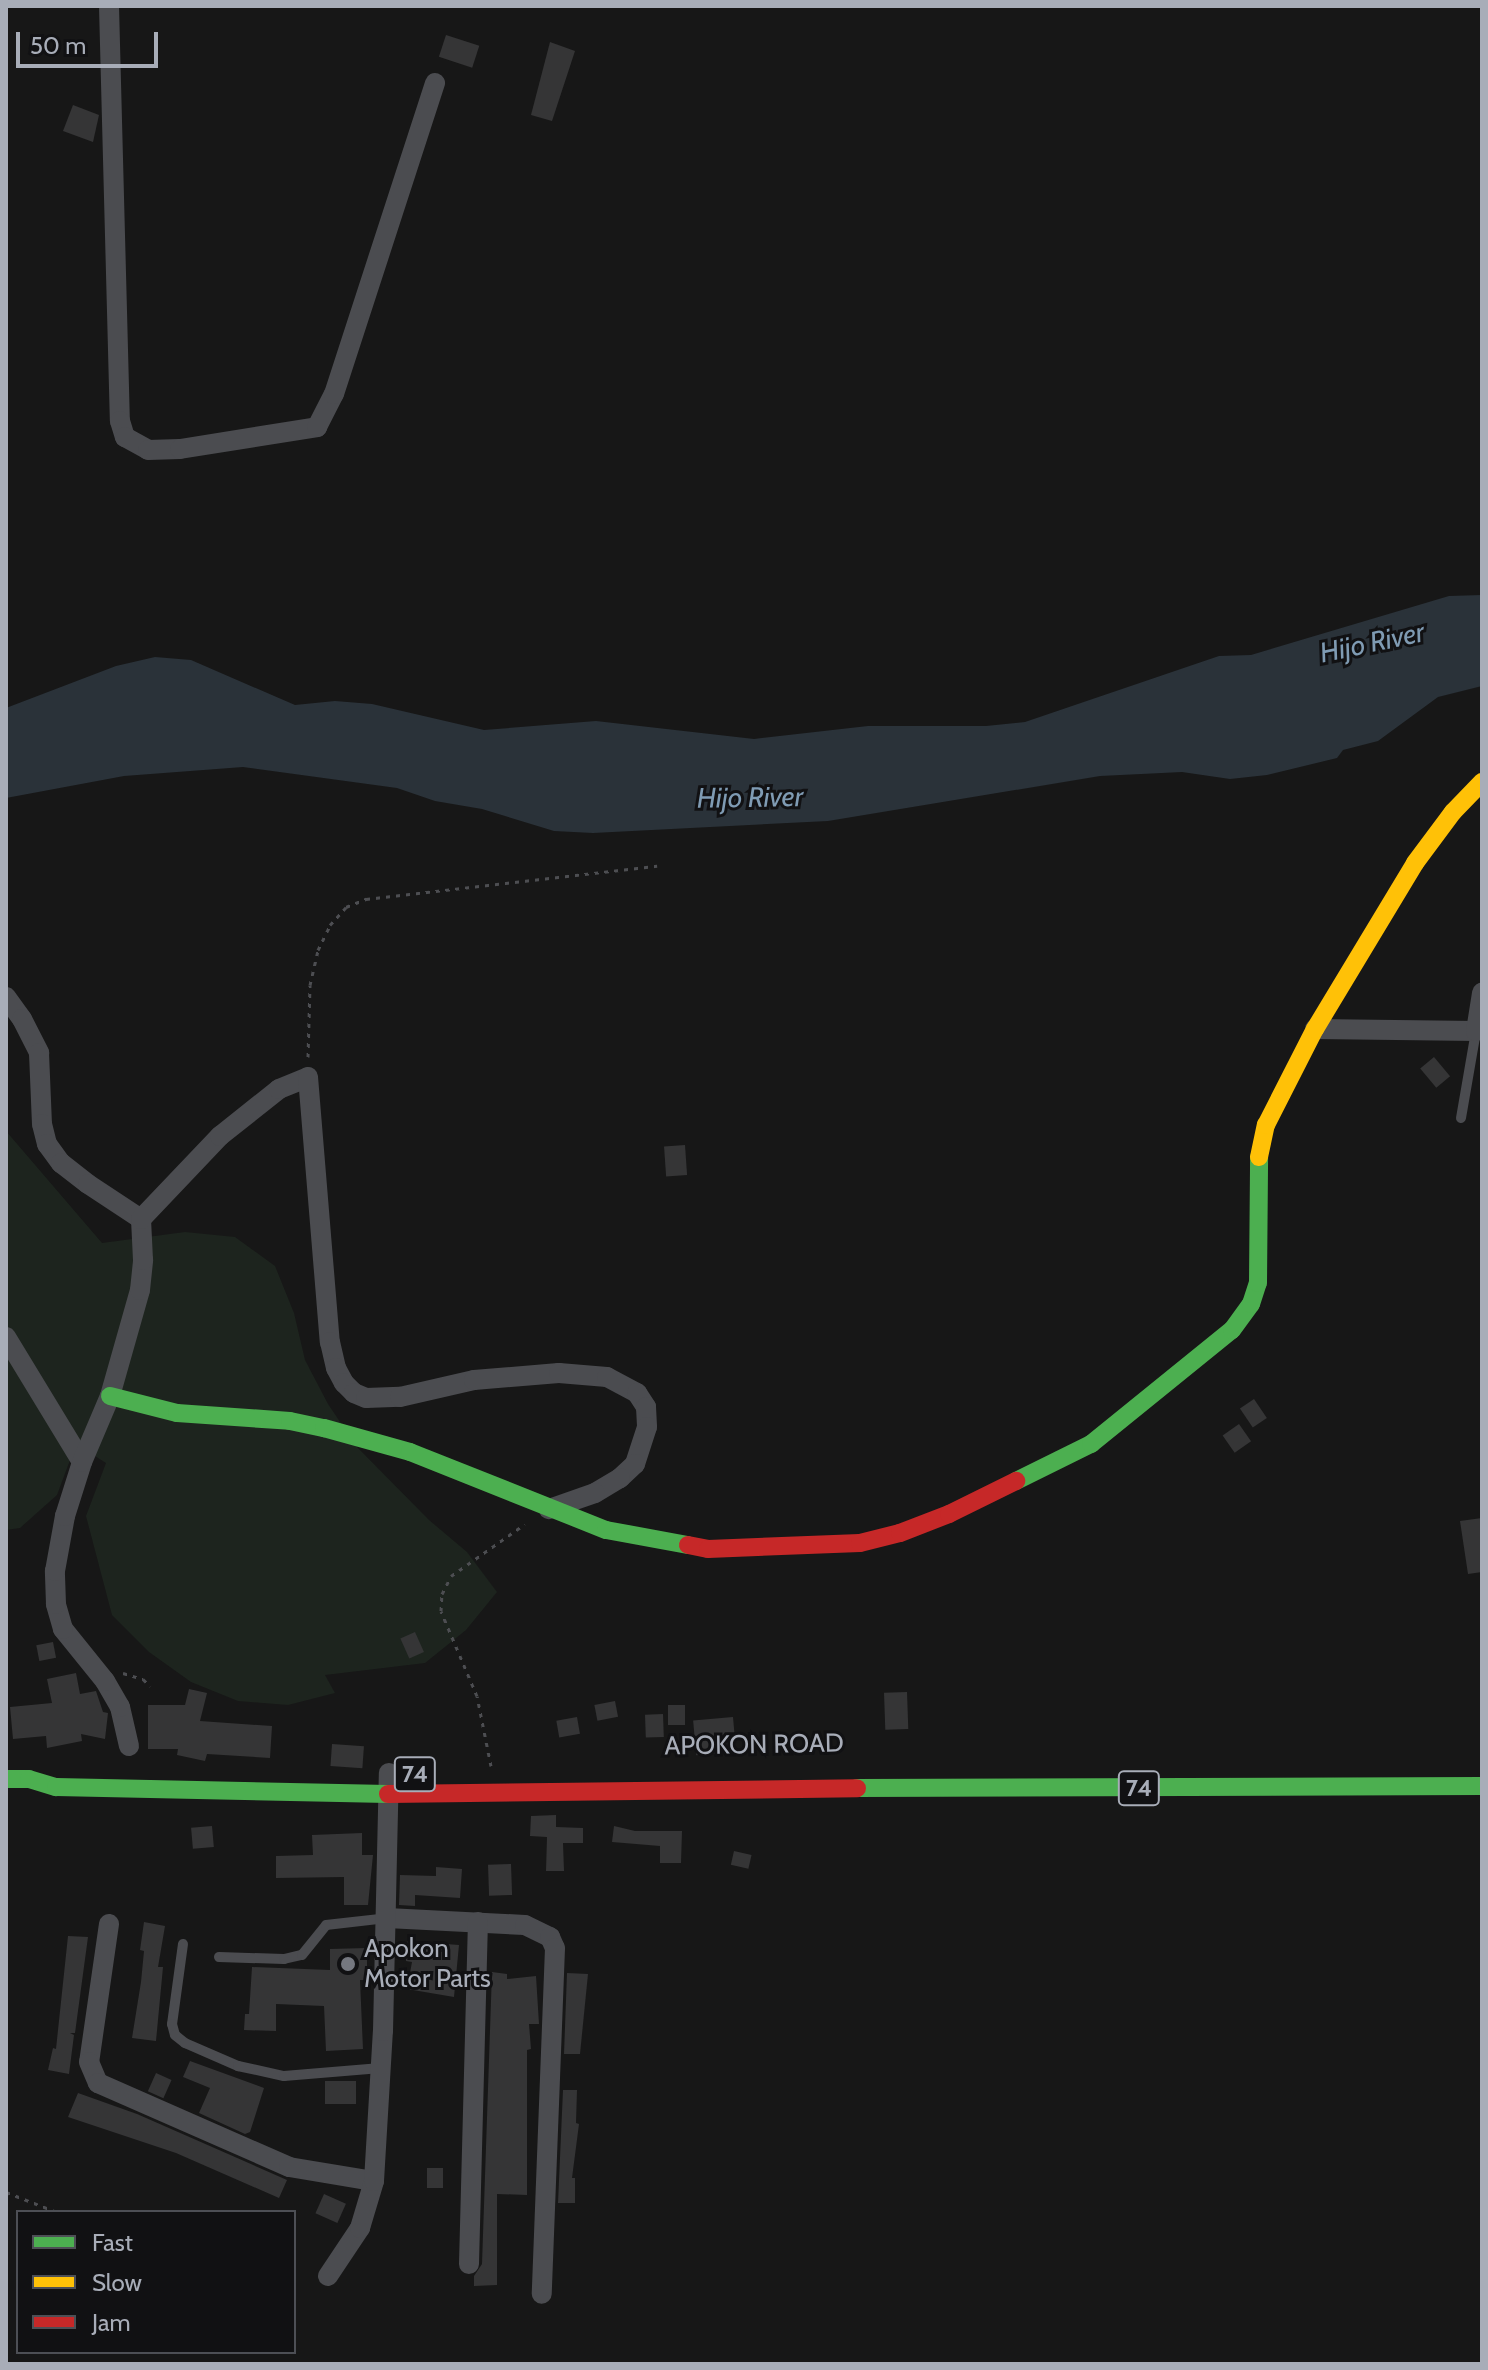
<!DOCTYPE html>
<style>
body{margin:0}
#map{position:relative;width:1488px;height:2370px;overflow:hidden;background:#171717;font-family:Cabin,sans-serif}
div>[style]{position:absolute}
[style*='--x']{left:calc(var(--x)*1px);top:calc(var(--y)*1px);width:calc(var(--w)*1px);rotate:calc(var(--a)*1deg)}
.green>*{inset:0;background:#1d241e}
.water>*{inset:0;background:#2a3239}
.building>*{inset:0;background:#353536;transform-origin:0 0}
.path>*{height:3px;margin-top:-1.5px;transform-origin:0;background:repeating-linear-gradient(90deg,#4d4e52 0 4px,transparent 0 10px)}
.lane>*{height:10px;margin:-5px;padding:0 5px;transform-origin:5px;border-radius:5px;background:#4b4c50}
.street>*{height:20px;margin:-10px;padding:0 10px;transform-origin:10px;border-radius:10px;background:#4b4c50}
.fast>*{height:18px;margin:-9px;padding:0 9px;transform-origin:9px;border-radius:9px;background:#4caf50}
.slow>*{height:18px;margin:-9px;padding:0 9px;transform-origin:9px;border-radius:9px;background:#ffc107}
.jam>*{height:18px;margin:-9px;padding:0 9px;transform-origin:9px;border-radius:9px;background:#c62828}
.dots>*{width:22px;height:22px;translate:-50% -50%;box-sizing:border-box;border:4px solid #111113;border-radius:50%}
span{translate:-50% -50%;white-space:nowrap;text-align:center;line-height:1.15;-webkit-text-stroke:6px #111113;paint-order:stroke}
.shield-label span{padding:2px 6px;background:#111113;border:2px solid;border-radius:6px;-webkit-text-stroke-width:0}
.shield-label{font-size:24px;color:#a8adb8;font-weight:700}
.street-label{font-size:26px;color:#a8adb8}
.poi-label{font-size:26px;color:#a8adb8}
.left{translate:0 -50%;text-align:left}
.water-label{font-size:28px;color:#7f9bb3;font-style:italic}
.frame{position:absolute;inset:0;border:8px solid #a8adb8;pointer-events:none}
.legend{position:absolute;left:16px;top:2210px;width:280px;height:144px;box-sizing:border-box;background:#111113;border:2px solid #4d4f55;margin:0;padding:10px 14px;list-style:none;font-size:24px;color:#a8adb8}
.legend li{display:flex;align-items:center;gap:16px;height:40px}
.legend b{width:40px;border:2px solid #4d4f55}
.scale{position:absolute;left:16px;top:32px;width:142px;height:36px;box-sizing:border-box;border:4px solid #a8adb8;border-top:0;padding-left:10px;font-size:24px;line-height:28px;white-space:nowrap;color:#a8adb8;-webkit-text-stroke:6px #111113;paint-order:stroke}
</style>
<div id="map">
<div class="green">
<i style="clip-path:polygon(6px 1131px,102px 1243px,185px 1232px,235px 1237px,275px 1266px,294px 1313px,305px 1360px,328px 1404px,357px 1447px,429px 1520px,467px 1552px,497px 1592px,466px 1630px,425px 1663px,325px 1675px,335px 1693px,288px 1705px,238px 1701px,191px 1682px,149px 1652px,112px 1615px,86px 1516px,106px 1463px,76px 1444px,57px 1495px,20px 1528px,6px 1530px)"></i>
</div>
<div class="water">
<i style="clip-path:polygon(1482px 595px,1482px 686px,1438px 697px,1378px 741px,1343px 750px,1337px 758px,1267px 775px,1230px 779px,1182px 772px,1100px 776px,828px 821px,593px 833px,554px 831px,482px 809px,435px 801px,397px 788px,243px 767px,124px 776px,6px 798px,6px 708px,116px 666px,155px 657px,191px 660px,295px 705px,335px 701px,372px 704px,484px 730px,596px 721px,754px 739px,868px 726px,986px 726px,1025px 722px,1219px 656px,1251px 655px,1449px 596px)"></i>
</div>
<div class="building">
<i style="left:446px;top:35px;width:35px;height:23px;rotate:18deg"></i>
<i style="clip-path:polygon(550px 42px,575px 51px,552px 121px,531px 115px)"></i>
<i style="clip-path:polygon(73px 105px,99px 115px,93px 142px,63px 131px)"></i>
<i style="left:1434px;top:1057px;width:25px;height:18px;rotate:50deg"></i>
<i style="left:685px;top:1145px;width:30px;height:21px;rotate:86deg"></i>
<i style="left:1254px;top:1399px;width:23px;height:17px;rotate:56deg"></i>
<i style="left:1239px;top:1424px;width:21px;height:20px;rotate:55deg"></i>
<i style="clip-path:polygon(1482px 1518px,1482px 1572px,1468px 1574px,1460px 1521px)"></i>
<i style="left:415px;top:1632px;width:22px;height:16px;rotate:66deg"></i>
<i style="left:53px;top:1642px;width:16px;height:17px;rotate:79deg"></i>
<i style="clip-path:polygon(76px 1673px,80px 1694px,96px 1691px,103px 1712px,108px 1713px,105px 1739px,81px 1734px,82px 1741px,47px 1748px,46px 1736px,13px 1739px,10px 1707px,52px 1703px,47px 1679px)"></i>
<i style="clip-path:polygon(189px 1689px,207px 1693px,200px 1721px,272px 1726px,270px 1758px,207px 1754px,205px 1761px,177px 1755px,178px 1749px,148px 1749px,148px 1705px,185px 1705px)"></i>
<i style="left:907px;top:1692px;width:37px;height:23px;rotate:88deg"></i>
<i style="left:615px;top:1701px;width:16px;height:21px;rotate:79deg"></i>
<i style="left:668px;top:1705px;width:17px;height:20px"></i>
<i style="left:663px;top:1714px;width:23px;height:18px;rotate:88deg"></i>
<i style="left:577px;top:1717px;width:17px;height:21px;rotate:80deg"></i>
<i style="left:733px;top:1717px;width:35px;height:40px;rotate:85deg"></i>
<i style="left:332px;top:1744px;width:32px;height:22px;rotate:4deg"></i>
<i style="clip-path:polygon(556px 1815px,556px 1827px,583px 1828px,583px 1843px,563px 1843px,564px 1871px,546px 1871px,547px 1837px,530px 1836px,531px 1816px)"></i>
<i style="left:212px;top:1826px;width:21px;height:21px;rotate:85deg"></i>
<i style="clip-path:polygon(614px 1826px,635px 1831px,682px 1831px,681px 1863px,660px 1863px,660px 1846px,612px 1842px)"></i>
<i style="clip-path:polygon(362px 1833px,362px 1855px,373px 1855px,368px 1905px,344px 1905px,344px 1877px,276px 1878px,276px 1856px,313px 1855px,312px 1835px)"></i>
<i style="left:734px;top:1851px;width:18px;height:14px;rotate:13deg"></i>
<i style="left:511px;top:1864px;width:31px;height:23px;rotate:88deg"></i>
<i style="clip-path:polygon(436px 1867px,462px 1869px,460px 1898px,415px 1895px,415px 1906px,399px 1905px,400px 1875px,436px 1876px)"></i>
<i style="clip-path:polygon(144px 1922px,165px 1926px,158px 1967px,163px 1967px,156px 2041px,132px 2038px,141px 1982px,144px 1951px,140px 1950px)"></i>
<i style="clip-path:polygon(68px 1936px,88px 1937px,75px 2033px,70px 2033px,74px 2035px,69px 2074px,48px 2070px,53px 2048px,56px 2049px)"></i>
<i style="clip-path:polygon(407px 1941px,459px 1945px,454px 1997px,407px 1989px,412px 1962px,406px 1961px)"></i>
<i style="clip-path:polygon(367px 1948px,367px 1980px,360px 1980px,363px 2049px,326px 2051px,324px 2006px,276px 2004px,276px 2031px,244px 2030px,245px 2014px,249px 2014px,252px 1967px,330px 1970px,330px 1949px)"></i>
<i style="clip-path:polygon(492px 1972px,507px 1974px,507px 1979px,536px 1976px,539px 2024px,529px 2024px,531px 2049px,527px 2050px,527px 2195px,497px 2194px,497px 2285px,474px 2286px,474px 2276px,482px 2264px)"></i>
<i style="clip-path:polygon(567px 1973px,588px 1974px,580px 2054px,564px 2054px)"></i>
<i style="clip-path:polygon(190px 2061px,264px 2088px,250px 2132px,245px 2134px,199px 2113px,210px 2088px,183px 2077px)"></i>
<i style="left:156px;top:2073px;width:17px;height:20px;rotate:24deg"></i>
<i style="left:325px;top:2081px;width:31px;height:23px"></i>
<i style="clip-path:polygon(563px 2090px,577px 2090px,576px 2123px,579px 2124px,572px 2178px,575px 2178px,575px 2203px,558px 2203px)"></i>
<i style="clip-path:polygon(78px 2093px,137px 2114px,287px 2180px,279px 2198px,176px 2153px,68px 2117px)"></i>
<i style="left:427px;top:2168px;width:16px;height:20px"></i>
<i style="left:324px;top:2194px;width:24px;height:21px;rotate:24deg"></i>
</div>
<div class="path">
<i style="--x:308;--y:1057;--w:72;--a:-88.4"></i>
<i style="--x:310;--y:985;--w:36;--a:-77"></i>
<i style="--x:318;--y:950;--w:28;--a:-64"></i>
<i style="--x:330;--y:925;--w:24;--a:-48"></i>
<i style="--x:346;--y:907;--w:22;--a:-22"></i>
<i style="--x:366;--y:899;--w:293;--a:-6.5"></i>
<i style="--x:123;--y:1673;--w:21;--a:17"></i>
<i style="--x:143;--y:1679;--w:10;--a:45"></i>
<i style="--x:491;--y:1766;--w:71;--a:-101.3"></i>
<i style="--x:477;--y:1696;--w:92;--a:-113"></i>
<i style="--x:441;--y:1611;--w:17;--a:-87"></i>
<i style="--x:442;--y:1594;--w:20;--a:-63"></i>
<i style="--x:451;--y:1576;--w:90;--a:-35.1"></i>
<i style="--x:6;--y:2192;--w:55;--a:21.4"></i>
</div>
<div class="lane">
<i style="--x:1461;--y:1118;--w:88;--a:-80.2"></i>
<i style="--x:183;--y:1944;--w:81;--a:97.8"></i>
<i style="--x:172;--y:2024;--w:11;--a:75"></i>
<i style="--x:175;--y:2035;--w:13;--a:39"></i>
<i style="--x:185;--y:2043;--w:58;--a:23.5"></i>
<i style="--x:238;--y:2066;--w:47;--a:12.3"></i>
<i style="--x:284;--y:2076;--w:97;--a:-4.7"></i>
<i style="--x:219;--y:1957;--w:65;--a:1.8"></i>
<i style="--x:284;--y:1959;--w:18;--a:-13"></i>
<i style="--x:302;--y:1955;--w:38;--a:-51"></i>
<i style="--x:326;--y:1925;--w:61;--a:-6.5"></i>
</div>
<div class="street">
<i style="--x:109;--y:6;--w:415;--a:88.5"></i>
<i style="--x:120;--y:421;--w:17;--a:73"></i>
<i style="--x:125;--y:437;--w:26;--a:29"></i>
<i style="--x:148;--y:450;--w:32;--a:-2"></i>
<i style="--x:180;--y:449;--w:139;--a:-9.1"></i>
<i style="--x:317;--y:427;--w:37;--a:-63"></i>
<i style="--x:334;--y:394;--w:327;--a:-72"></i>
<i style="--x:6;--y:997;--w:27;--a:54"></i>
<i style="--x:22;--y:1019;--w:38;--a:63"></i>
<i style="--x:39;--y:1053;--w:71;--a:87.6"></i>
<i style="--x:42;--y:1124;--w:21;--a:76"></i>
<i style="--x:47;--y:1144;--w:24;--a:54"></i>
<i style="--x:61;--y:1163;--w:34;--a:38"></i>
<i style="--x:88;--y:1184;--w:64;--a:33.4"></i>
<i style="--x:1315;--y:1029;--w:161;--a:0.7"></i>
<i style="--x:1476;--y:1031;--w:39;--a:-81"></i>
<i style="--x:6;--y:1337;--w:146;--a:58.7"></i>
<i style="--x:129;--y:1746;--w:40;--a:-103"></i>
<i style="--x:120;--y:1707;--w:30;--a:-120"></i>
<i style="--x:105;--y:1681;--w:67;--a:-128.9"></i>
<i style="--x:63;--y:1629;--w:26;--a:-106"></i>
<i style="--x:56;--y:1604;--w:33;--a:-92"></i>
<i style="--x:55;--y:1571;--w:56;--a:-79.7"></i>
<i style="--x:65;--y:1516;--w:57;--a:-72.5"></i>
<i style="--x:82;--y:1462;--w:72;--a:-67"></i>
<i style="--x:110;--y:1396;--w:110;--a:-74.2"></i>
<i style="--x:140;--y:1290;--w:30;--a:-84"></i>
<i style="--x:143;--y:1260;--w:41;--a:-92.8"></i>
<i style="--x:141;--y:1219;--w:115;--a:-46.4"></i>
<i style="--x:220;--y:1136;--w:75;--a:-38.5"></i>
<i style="--x:279;--y:1089;--w:31;--a:-22"></i>
<i style="--x:308;--y:1077;--w:266;--a:85.3"></i>
<i style="--x:330;--y:1342;--w:27;--a:77"></i>
<i style="--x:336;--y:1368;--w:17;--a:62"></i>
<i style="--x:344;--y:1383;--w:14;--a:45"></i>
<i style="--x:354;--y:1393;--w:13;--a:23"></i>
<i style="--x:366;--y:1398;--w:34;--a:-2"></i>
<i style="--x:400;--y:1397;--w:76;--a:-12.9"></i>
<i style="--x:474;--y:1380;--w:85;--a:-4.7"></i>
<i style="--x:559;--y:1373;--w:48;--a:4.8"></i>
<i style="--x:607;--y:1377;--w:34;--a:28"></i>
<i style="--x:637;--y:1393;--w:17;--a:57"></i>
<i style="--x:646;--y:1407;--w:20;--a:87"></i>
<i style="--x:647;--y:1427;--w:39;--a:108"></i>
<i style="--x:635;--y:1464;--w:21;--a:137"></i>
<i style="--x:620;--y:1478;--w:29;--a:149"></i>
<i style="--x:595;--y:1493;--w:49;--a:160.8"></i>
<i style="--x:387;--y:1918;--w:138;--a:2.9"></i>
<i style="--x:525;--y:1925;--w:28;--a:26"></i>
<i style="--x:550;--y:1937;--w:12;--a:66"></i>
<i style="--x:555;--y:1948;--w:346;--a:92.2"></i>
<i style="--x:109;--y:1924;--w:139;--a:98.2"></i>
<i style="--x:89;--y:2062;--w:23;--a:67"></i>
<i style="--x:98;--y:2083;--w:209;--a:23.7"></i>
<i style="--x:289;--y:2167;--w:86;--a:9.4"></i>
<i style="--x:469;--y:2264;--w:342;--a:-88.5"></i>
<i style="--x:328;--y:2276;--w:58;--a:-56.3"></i>
<i style="--x:360;--y:2228;--w:49;--a:-73.4"></i>
<i style="--x:374;--y:2181;--w:150;--a:-86.6"></i>
<i style="--x:383;--y:2031;--w:258;--a:-88.7"></i>
</div>
<div class="fast">
<i style="--x:110;--y:1396;--w:69;--a:14.2"></i>
<i style="--x:177;--y:1413;--w:113;--a:4"></i>
<i style="--x:290;--y:1421;--w:35;--a:12"></i>
<i style="--x:324;--y:1428;--w:89;--a:15.6"></i>
<i style="--x:410;--y:1452;--w:211;--a:21.7"></i>
<i style="--x:606;--y:1530;--w:83;--a:10.4"></i>
<i style="--x:1016;--y:1481;--w:84;--a:-26.3"></i>
<i style="--x:1091;--y:1444;--w:181;--a:-39"></i>
<i style="--x:1232;--y:1330;--w:32;--a:-54"></i>
<i style="--x:1251;--y:1304;--w:22;--a:-72"></i>
<i style="--x:1258;--y:1283;--w:126;--a:-89.5"></i>
<i style="--x:6;--y:1779;--w:23;--a:0"></i>
<i style="--x:29;--y:1779;--w:28;--a:17"></i>
<i style="--x:56;--y:1787;--w:332;--a:1.2"></i>
<i style="--x:857;--y:1788;--w:625;--a:-0.18"></i>
</div>
<div class="slow">
<i style="--x:1259;--y:1157;--w:33;--a:-78"></i>
<i style="--x:1266;--y:1125;--w:108;--a:-63"></i>
<i style="--x:1315;--y:1029;--w:194;--a:-58.9"></i>
<i style="--x:1415;--y:863;--w:64;--a:-53.3"></i>
<i style="--x:1453;--y:812;--w:42;--a:-46"></i>
</div>
<div class="jam">
<i style="--x:688;--y:1545;--w:20;--a:11"></i>
<i style="--x:708;--y:1549;--w:152;--a:-2.3"></i>
<i style="--x:860;--y:1543;--w:41;--a:-14"></i>
<i style="--x:900;--y:1533;--w:53;--a:-21.2"></i>
<i style="--x:949;--y:1514;--w:75;--a:-26.2"></i>
<i style="--x:388;--y:1794;--w:469;--a:-0.7"></i>
</div>
<div class="dots">
<i style="left:348px;top:1964px;background:#757880"></i>
</div>
<div class="shield-label">
<span style="left:415px;top:1774px">74</span>
<span style="left:1139px;top:1788px">74</span>
</div>
<div class="street-label">
<span style="left:754px;top:1745px;rotate:-1deg">APOKON ROAD</span>
</div>
<div class="poi-label">
<span class="left" style="left:364px;top:1964px">Apokon<br>Motor Parts</span>
</div>
<div class="water-label">
<span style="left:1372px;top:642px;rotate:-12deg">Hijo River</span>
<span style="left:750px;top:797px;rotate:-1deg">Hijo River</span>
</div>
<div class="frame"></div>
<ul class="legend">
<li><b style="height:10px;background:#4caf50"></b>Fast</li>
<li><b style="height:10px;background:#ffc107"></b>Slow</li>
<li><b style="height:10px;background:#c62828"></b>Jam</li>
</ul>
<div class="scale">50 m</div>
</div>
